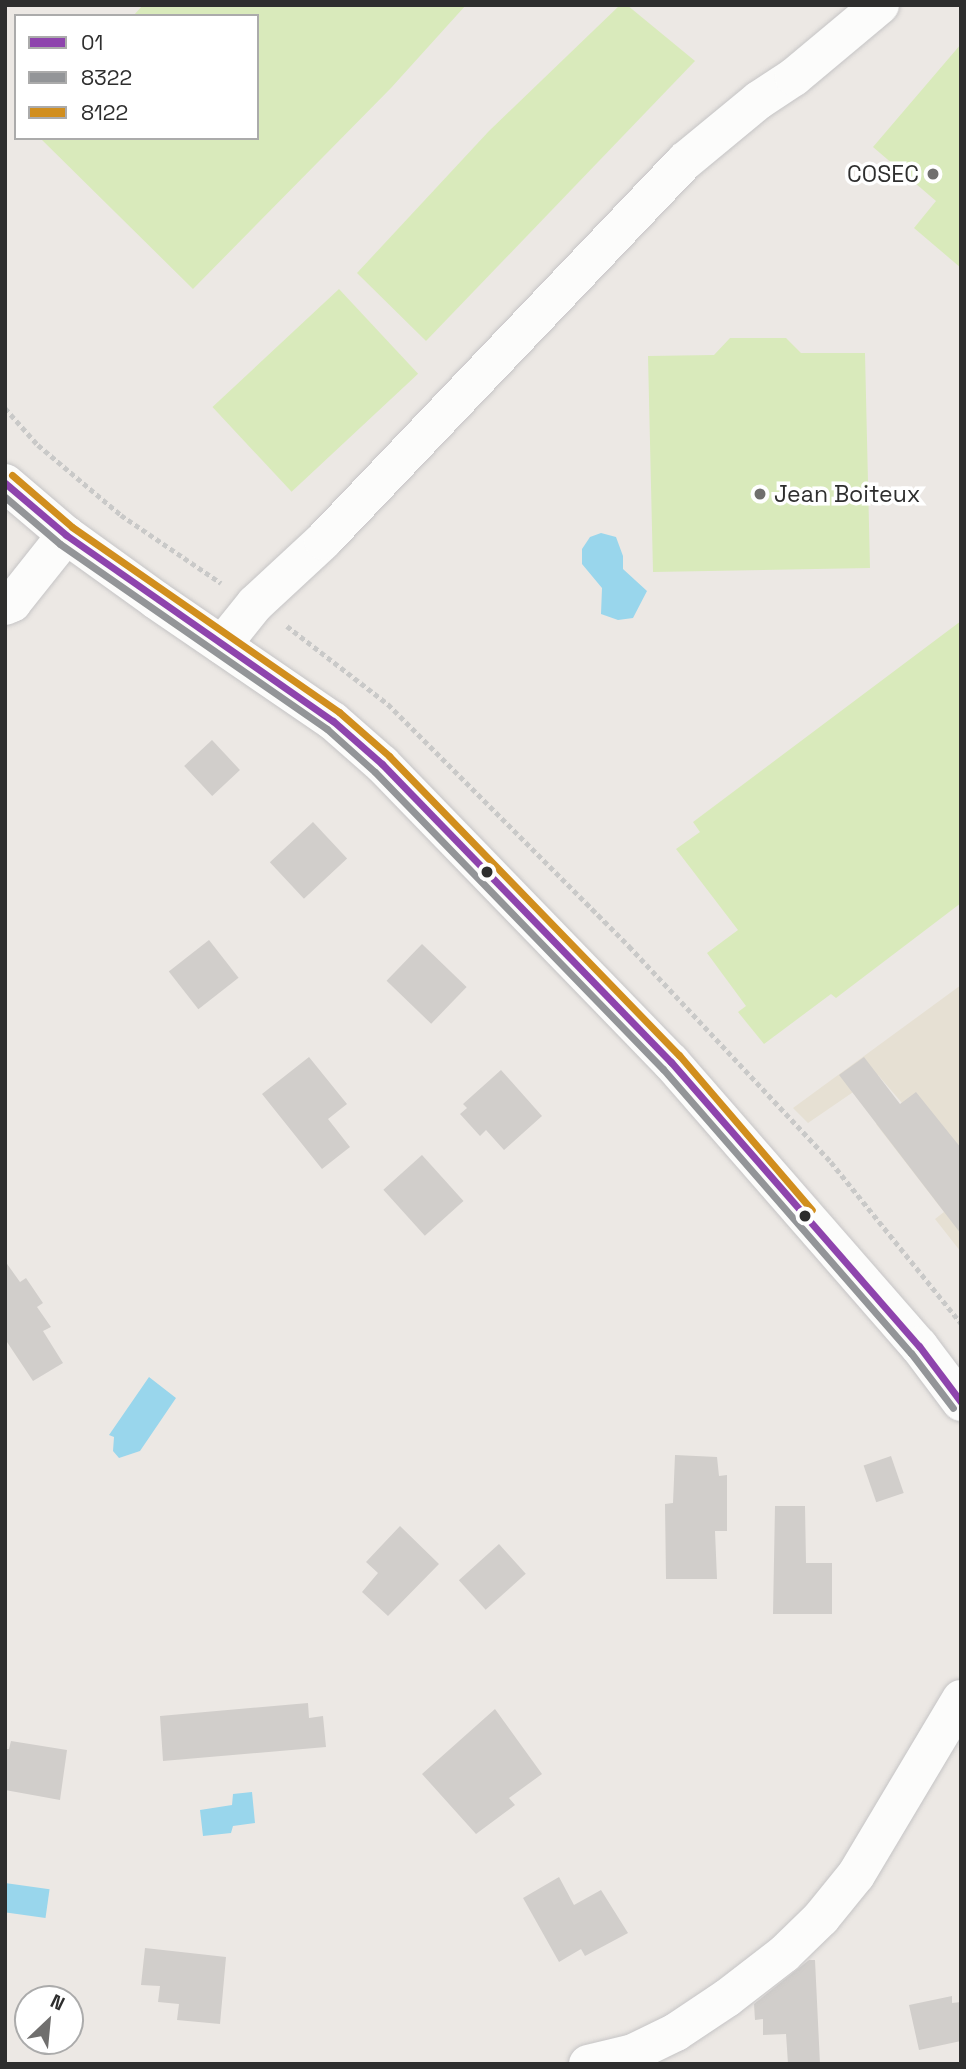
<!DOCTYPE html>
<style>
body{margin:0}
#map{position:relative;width:966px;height:2069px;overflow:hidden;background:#ece8e4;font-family:"Space Grotesk",sans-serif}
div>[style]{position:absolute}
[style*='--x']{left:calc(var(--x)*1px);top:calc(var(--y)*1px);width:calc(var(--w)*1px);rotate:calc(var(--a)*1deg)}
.education>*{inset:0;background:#e6e0d3}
.pitch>*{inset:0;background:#d9eabb;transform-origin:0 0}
.water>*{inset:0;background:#99d6ec;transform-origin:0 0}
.building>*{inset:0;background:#d1cecb;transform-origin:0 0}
.path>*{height:4.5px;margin-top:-2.25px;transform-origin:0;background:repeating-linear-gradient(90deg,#c9c9c8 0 5px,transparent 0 8.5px)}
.roads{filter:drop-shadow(0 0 2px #c5c4c5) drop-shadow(0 0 2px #c5c4c5)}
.minor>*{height:38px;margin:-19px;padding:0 19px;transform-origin:19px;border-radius:19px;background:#fcfcfb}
.bus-1>*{height:7px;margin:-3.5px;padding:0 3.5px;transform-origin:3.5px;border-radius:3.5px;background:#8e44ad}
.bus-2>*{height:7px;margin:-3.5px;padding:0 3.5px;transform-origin:3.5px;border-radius:3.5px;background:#939598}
.bus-3>*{height:7px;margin:-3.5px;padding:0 3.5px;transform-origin:3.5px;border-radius:3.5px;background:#d18e1e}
.dots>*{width:19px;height:19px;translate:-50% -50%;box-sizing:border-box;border:4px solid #fff;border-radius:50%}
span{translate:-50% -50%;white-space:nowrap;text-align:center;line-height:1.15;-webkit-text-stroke:7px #fff;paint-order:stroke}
.poi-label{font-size:23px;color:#2e2e2e}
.right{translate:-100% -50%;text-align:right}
.left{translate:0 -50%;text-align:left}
.frame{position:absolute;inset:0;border:7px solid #2e2e2e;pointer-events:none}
.legend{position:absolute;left:14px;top:14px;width:245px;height:126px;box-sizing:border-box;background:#fff;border:2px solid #ababab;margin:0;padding:9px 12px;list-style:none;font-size:21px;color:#2e2e2e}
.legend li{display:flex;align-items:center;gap:14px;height:35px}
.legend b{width:35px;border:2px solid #ababab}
.north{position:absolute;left:14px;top:1985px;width:70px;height:70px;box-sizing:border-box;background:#fff;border:2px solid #ababab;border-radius:50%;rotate:26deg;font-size:19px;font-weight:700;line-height:28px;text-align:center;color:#2e2e2e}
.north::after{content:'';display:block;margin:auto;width:24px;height:32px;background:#706f6e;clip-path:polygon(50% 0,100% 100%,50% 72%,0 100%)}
</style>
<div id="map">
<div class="education">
<i style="clip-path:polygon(961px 985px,961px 1252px,935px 1219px,944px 1212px,876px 1124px,902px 1103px,878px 1075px,808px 1123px,793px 1108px)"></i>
</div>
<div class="pitch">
<i style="clip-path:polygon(143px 5px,466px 5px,391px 88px,193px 289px,40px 138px,257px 138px,257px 16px,133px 16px)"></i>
<i style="clip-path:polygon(620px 5px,627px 5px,695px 61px,426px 341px,357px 273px,489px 131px)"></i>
<i style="clip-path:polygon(961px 44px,961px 268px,914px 228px,936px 201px,873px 147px)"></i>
<i style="left:339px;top:289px;width:116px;height:173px;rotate:47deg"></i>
<i style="clip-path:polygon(730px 338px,786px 338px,801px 353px,865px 353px,870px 568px,653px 572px,648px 356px,714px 355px)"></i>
<i style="clip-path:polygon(961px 621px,961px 903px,836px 998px,831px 994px,764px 1044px,738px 1012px,746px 1006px,707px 953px,738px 930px,676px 849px,700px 832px,693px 822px)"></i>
</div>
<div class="water">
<i style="clip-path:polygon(601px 533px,616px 537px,623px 556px,623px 569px,647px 591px,633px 618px,618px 620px,601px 614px,602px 588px,582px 564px,582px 549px,590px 537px)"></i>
<i style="clip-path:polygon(149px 1377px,176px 1398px,140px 1451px,119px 1458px,113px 1451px,114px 1437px,109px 1435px)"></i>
<i style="clip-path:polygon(252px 1792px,255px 1823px,233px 1826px,231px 1833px,203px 1836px,200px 1810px,232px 1805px,233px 1794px)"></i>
<i style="left:5px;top:1883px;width:45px;height:29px;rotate:8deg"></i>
</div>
<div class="building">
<i style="left:212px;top:740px;width:41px;height:38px;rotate:47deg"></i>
<i style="left:313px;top:822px;width:50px;height:59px;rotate:47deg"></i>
<i style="left:209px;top:940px;width:48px;height:51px;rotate:52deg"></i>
<i style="left:422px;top:944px;width:62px;height:51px;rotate:44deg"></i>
<i style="clip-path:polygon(309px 1057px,347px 1104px,328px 1119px,350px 1147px,322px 1169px,262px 1094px)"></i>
<i style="clip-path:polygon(864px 1057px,900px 1104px,916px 1092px,961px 1148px,961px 1234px,839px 1075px)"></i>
<i style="clip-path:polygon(501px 1070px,542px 1116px,504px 1150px,486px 1130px,480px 1136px,460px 1114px,467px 1108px,463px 1104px)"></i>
<i style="left:422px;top:1155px;width:62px;height:52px;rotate:48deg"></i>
<i style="clip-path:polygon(5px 1261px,20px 1282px,26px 1278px,43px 1303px,37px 1307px,51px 1327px,43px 1331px,63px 1363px,33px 1381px,5px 1339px)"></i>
<i style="clip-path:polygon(675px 1455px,717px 1457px,719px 1476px,727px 1475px,727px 1531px,715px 1531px,717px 1579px,666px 1579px,665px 1504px,673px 1503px)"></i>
<i style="left:891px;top:1456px;width:39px;height:29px;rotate:71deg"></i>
<i style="clip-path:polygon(775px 1506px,805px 1506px,806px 1563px,832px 1563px,832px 1614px,773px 1614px)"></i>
<i style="clip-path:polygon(400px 1526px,439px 1564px,388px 1616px,362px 1592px,378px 1573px,366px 1562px)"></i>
<i style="left:499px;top:1544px;width:40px;height:54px;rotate:48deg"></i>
<i style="clip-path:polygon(308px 1703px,309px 1718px,323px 1716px,326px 1747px,163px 1761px,160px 1716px)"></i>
<i style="clip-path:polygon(495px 1709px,542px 1774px,509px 1798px,515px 1805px,476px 1834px,422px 1774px)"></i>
<i style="clip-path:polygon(11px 1741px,67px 1750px,60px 1800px,5px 1790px,5px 1749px,9px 1749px)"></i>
<i style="clip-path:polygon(559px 1877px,574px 1905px,601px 1890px,628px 1933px,585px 1956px,581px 1949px,559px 1962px,523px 1898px)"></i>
<i style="clip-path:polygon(145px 1948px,226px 1957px,220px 2024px,177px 2020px,179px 2004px,158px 2002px,160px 1986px,141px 1985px)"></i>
<i style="clip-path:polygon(809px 1960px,815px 1960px,820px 2064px,788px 2064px,786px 2034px,763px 2035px,763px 2019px,755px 2020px,754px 2004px)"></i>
<i style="clip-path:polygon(952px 1996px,952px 2003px,961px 2002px,961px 2041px,919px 2050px,909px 2005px)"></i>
</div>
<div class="path">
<i style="--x:5;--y:408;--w:50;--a:48.3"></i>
<i style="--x:38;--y:445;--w:109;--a:40.1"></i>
<i style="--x:121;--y:515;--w:121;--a:34.2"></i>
<i style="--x:287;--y:626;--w:128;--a:37.7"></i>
<i style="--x:388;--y:704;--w:342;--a:45.1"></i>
<i style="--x:629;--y:946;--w:296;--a:46.9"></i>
<i style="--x:831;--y:1162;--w:207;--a:51.1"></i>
</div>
<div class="roads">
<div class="minor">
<i style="--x:5;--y:483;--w:80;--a:40.4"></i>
<i style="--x:66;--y:535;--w:111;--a:35.8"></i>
<i style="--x:156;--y:600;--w:214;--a:34.4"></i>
<i style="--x:333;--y:721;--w:65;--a:41.3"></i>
<i style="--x:382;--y:764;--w:415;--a:45.9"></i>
<i style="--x:671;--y:1062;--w:377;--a:48.9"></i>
<i style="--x:919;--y:1346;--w:70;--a:53.1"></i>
<i style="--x:5;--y:606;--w:8;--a:-23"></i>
<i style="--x:12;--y:603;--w:87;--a:-51.5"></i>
<i style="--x:222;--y:645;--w:53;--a:-51.2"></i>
<i style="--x:255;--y:604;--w:93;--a:-42.8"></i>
<i style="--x:323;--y:541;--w:525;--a:-46.39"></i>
<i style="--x:685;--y:161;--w:96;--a:-39.5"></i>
<i style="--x:759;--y:100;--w:42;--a:-33.3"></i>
<i style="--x:794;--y:77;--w:112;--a:-39.9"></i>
<i style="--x:588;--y:2064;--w:46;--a:-13.7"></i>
<i style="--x:633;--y:2053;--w:48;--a:-26"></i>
<i style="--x:676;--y:2032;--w:61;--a:-33.7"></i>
<i style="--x:727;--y:1998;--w:72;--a:-37.7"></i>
<i style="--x:784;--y:1954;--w:52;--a:-44.2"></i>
<i style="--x:821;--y:1918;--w:55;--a:-50.9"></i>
<i style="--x:856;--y:1875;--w:205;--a:-59.2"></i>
</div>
</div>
<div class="bus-1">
<i style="--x:5;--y:483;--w:80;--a:40.4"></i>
<i style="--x:66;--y:535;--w:325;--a:34.9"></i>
<i style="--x:333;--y:721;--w:65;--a:41.3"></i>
<i style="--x:382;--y:764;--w:415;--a:45.9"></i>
<i style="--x:671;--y:1062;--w:377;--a:48.9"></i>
<i style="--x:919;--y:1346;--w:70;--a:53.1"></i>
</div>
<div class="bus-2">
<i style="--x:5;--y:497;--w:72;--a:40.5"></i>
<i style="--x:60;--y:544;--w:325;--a:34.7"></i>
<i style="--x:327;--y:729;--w:64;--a:41.9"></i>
<i style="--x:375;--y:772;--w:414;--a:45.9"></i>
<i style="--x:663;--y:1069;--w:377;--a:48.9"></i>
<i style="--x:911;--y:1353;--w:69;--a:52.6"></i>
</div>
<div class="bus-3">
<i style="--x:12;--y:475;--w:79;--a:40.9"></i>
<i style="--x:72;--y:527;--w:325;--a:34.7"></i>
<i style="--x:339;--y:712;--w:67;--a:41.3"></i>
<i style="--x:389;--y:756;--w:417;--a:45.9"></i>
<i style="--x:679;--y:1055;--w:204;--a:49.4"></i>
</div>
<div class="dots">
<i style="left:933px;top:174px;background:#706f6e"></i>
<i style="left:760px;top:494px;background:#706f6e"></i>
<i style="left:487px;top:872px;background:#2e2e2e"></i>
<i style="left:805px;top:1216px;background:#2e2e2e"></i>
</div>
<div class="poi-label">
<span class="right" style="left:919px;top:174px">COSEC</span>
<span class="left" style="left:774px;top:494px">Jean Boiteux</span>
</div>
<div class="frame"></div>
<ul class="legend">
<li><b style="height:9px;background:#8e44ad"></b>01</li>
<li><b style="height:9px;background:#939598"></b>8322</li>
<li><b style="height:9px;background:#d18e1e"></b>8122</li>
</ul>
<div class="north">N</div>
</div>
